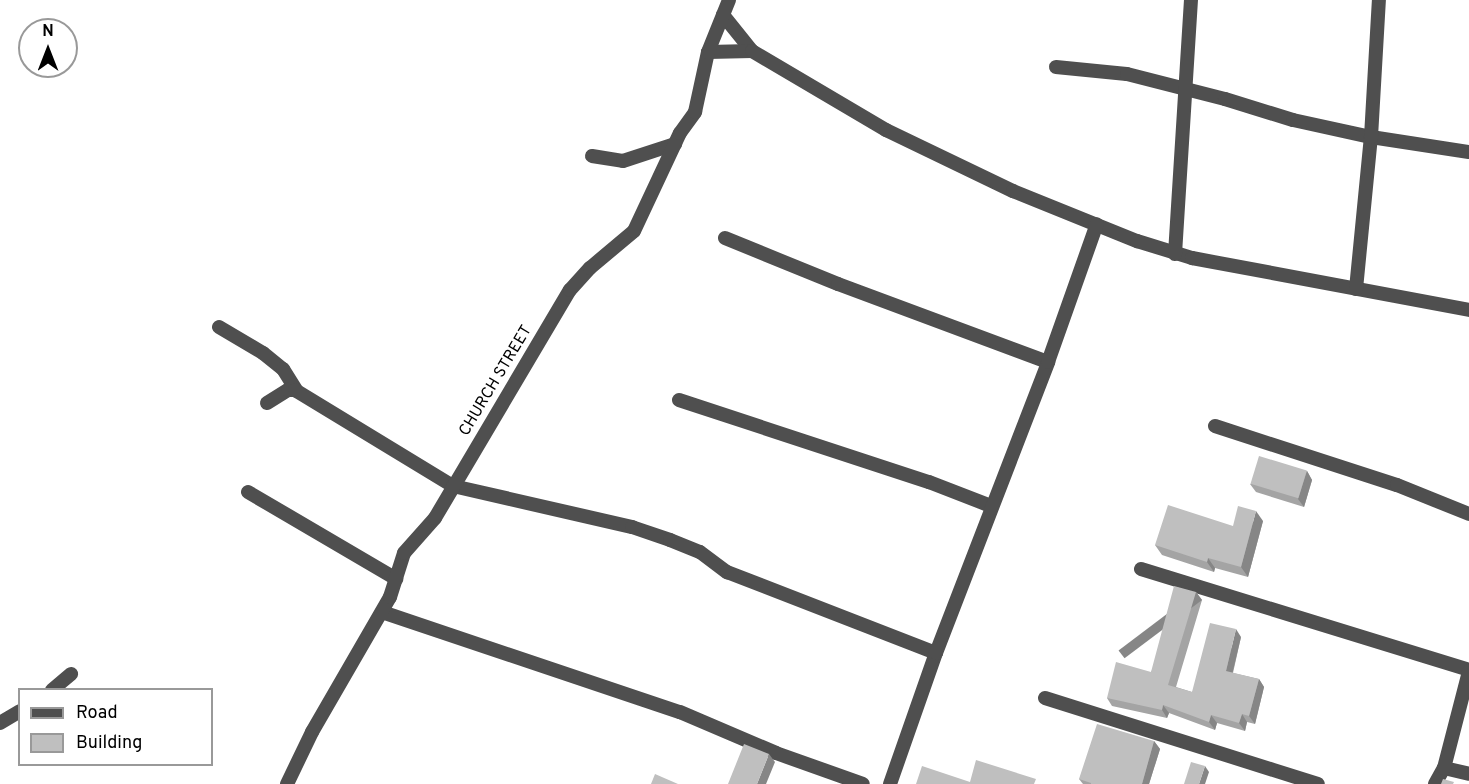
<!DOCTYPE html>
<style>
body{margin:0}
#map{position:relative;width:1469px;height:784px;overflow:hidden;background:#fff;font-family:Overpass,sans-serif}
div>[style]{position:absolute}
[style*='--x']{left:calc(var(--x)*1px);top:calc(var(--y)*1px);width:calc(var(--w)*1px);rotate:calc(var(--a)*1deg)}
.minor>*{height:14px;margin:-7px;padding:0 7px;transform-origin:7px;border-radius:7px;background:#4f4f4f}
.wall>*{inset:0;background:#a4a4a4}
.shaded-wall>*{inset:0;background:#868686;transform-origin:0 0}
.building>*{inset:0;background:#bfbfbf;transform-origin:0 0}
span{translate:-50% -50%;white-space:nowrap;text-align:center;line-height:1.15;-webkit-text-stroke:6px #fff;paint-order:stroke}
.street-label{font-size:16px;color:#000}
.legend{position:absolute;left:18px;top:688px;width:195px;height:78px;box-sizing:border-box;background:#fff;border:2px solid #999;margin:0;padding:8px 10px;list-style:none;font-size:18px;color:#000}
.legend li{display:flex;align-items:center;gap:12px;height:30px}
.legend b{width:30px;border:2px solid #999}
.north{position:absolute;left:18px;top:18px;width:60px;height:60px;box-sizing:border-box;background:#fff;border:2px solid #999;border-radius:50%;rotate:0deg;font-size:16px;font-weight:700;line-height:24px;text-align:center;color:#000}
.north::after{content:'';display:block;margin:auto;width:21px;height:27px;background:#000;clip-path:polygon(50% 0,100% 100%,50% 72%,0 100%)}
</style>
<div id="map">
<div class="minor">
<i style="--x:723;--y:15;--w:46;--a:51.1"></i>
<i style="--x:708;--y:52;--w:44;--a:-1.3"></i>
<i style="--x:752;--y:51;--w:156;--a:30.5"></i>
<i style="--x:886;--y:130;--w:141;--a:25.7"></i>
<i style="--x:1013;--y:191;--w:134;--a:22"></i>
<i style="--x:1137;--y:241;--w:58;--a:17.2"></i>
<i style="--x:1192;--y:258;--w:282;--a:10.6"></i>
<i style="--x:1056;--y:67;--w:71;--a:5.6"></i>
<i style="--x:1127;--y:74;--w:101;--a:14.3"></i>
<i style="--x:1225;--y:99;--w:71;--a:17.2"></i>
<i style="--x:1293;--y:120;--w:80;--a:12.3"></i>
<i style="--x:1371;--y:137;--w:99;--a:8.7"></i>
<i style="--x:592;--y:156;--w:31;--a:9"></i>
<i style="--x:623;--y:161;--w:55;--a:-18.1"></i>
<i style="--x:725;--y:238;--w:122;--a:22.2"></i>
<i style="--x:838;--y:284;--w:224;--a:20.4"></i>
<i style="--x:1175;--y:254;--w:255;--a:-86.4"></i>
<i style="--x:1356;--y:289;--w:153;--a:-84.4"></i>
<i style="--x:1371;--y:137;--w:137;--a:-86.7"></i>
<i style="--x:219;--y:327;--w:51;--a:30.6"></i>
<i style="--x:263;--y:353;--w:26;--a:39"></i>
<i style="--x:283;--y:369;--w:26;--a:58"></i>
<i style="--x:679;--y:400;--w:263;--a:18.2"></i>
<i style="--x:929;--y:482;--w:66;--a:21.2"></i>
<i style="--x:267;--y:403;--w:25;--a:-32"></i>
<i style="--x:288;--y:390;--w:7;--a:0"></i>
<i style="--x:295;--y:390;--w:185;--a:31.3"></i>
<i style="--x:453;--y:486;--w:184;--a:12.9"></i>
<i style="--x:632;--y:527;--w:40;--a:18.9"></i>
<i style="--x:670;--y:540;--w:32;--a:22"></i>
<i style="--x:700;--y:552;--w:34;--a:37"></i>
<i style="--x:727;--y:572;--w:224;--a:21.2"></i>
<i style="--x:1215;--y:426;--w:191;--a:18"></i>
<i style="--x:1397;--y:485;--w:78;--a:21.9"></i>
<i style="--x:248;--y:492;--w:172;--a:30.4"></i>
<i style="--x:1141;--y:569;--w:343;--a:17.1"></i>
<i style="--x:382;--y:612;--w:314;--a:18.6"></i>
<i style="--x:680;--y:712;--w:104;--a:23.1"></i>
<i style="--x:776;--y:753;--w:92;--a:19.6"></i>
<i style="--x:52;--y:690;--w:25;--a:-40"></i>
<i style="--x:1045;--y:698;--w:286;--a:17.5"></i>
<i style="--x:0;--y:723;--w:23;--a:-31"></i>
<i style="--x:1444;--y:768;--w:26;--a:13"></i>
<i style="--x:287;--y:784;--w:58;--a:-64.3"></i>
<i style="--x:312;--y:732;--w:156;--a:-60"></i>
<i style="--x:390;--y:597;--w:46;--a:-72.3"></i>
<i style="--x:404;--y:553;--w:47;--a:-48.5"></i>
<i style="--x:435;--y:518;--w:265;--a:-59.4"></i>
<i style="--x:570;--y:290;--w:30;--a:-48"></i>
<i style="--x:590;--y:268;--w:57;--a:-40.1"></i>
<i style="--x:634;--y:231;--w:108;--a:-64.9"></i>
<i style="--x:680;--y:133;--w:26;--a:-54"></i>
<i style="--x:695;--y:112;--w:61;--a:-77.8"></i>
<i style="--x:708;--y:52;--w:56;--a:-68"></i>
<i style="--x:890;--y:784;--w:139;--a:-70.7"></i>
<i style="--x:936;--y:653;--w:312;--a:-68.9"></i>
<i style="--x:1048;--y:362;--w:146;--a:-70.5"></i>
<i style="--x:1435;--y:784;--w:18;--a:-61"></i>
<i style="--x:1444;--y:768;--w:100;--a:-75.5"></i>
</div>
<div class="wall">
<i style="clip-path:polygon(1307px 471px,1312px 480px,1304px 507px,1256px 492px,1250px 484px)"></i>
<i style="clip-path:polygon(1263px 521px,1248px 577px,1215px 568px,1214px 572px,1162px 555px,1155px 545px,1233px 526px)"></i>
<i style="clip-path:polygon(1196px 592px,1202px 600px,1176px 687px,1192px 692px,1241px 637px,1233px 673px,1259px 679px,1264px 687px,1255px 724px,1247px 722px,1245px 731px,1217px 723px,1215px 730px,1169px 713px,1167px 718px,1112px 706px,1107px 698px,1151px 672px)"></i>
<i style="clip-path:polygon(1154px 741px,1160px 749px,1149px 784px,1083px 784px,1079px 779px)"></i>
</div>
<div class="shaded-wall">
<i style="clip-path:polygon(1307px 471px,1312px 480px,1304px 507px,1298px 499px)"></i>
<i style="clip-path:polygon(1256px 511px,1263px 521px,1248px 577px,1241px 567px)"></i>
<i style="clip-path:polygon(1208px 558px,1215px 568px,1214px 572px,1207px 562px)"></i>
<i style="left:1196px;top:592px;width:10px;height:97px;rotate:53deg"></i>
<i style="clip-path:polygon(1236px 629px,1241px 637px,1231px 679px,1226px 671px)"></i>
<i style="clip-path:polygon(1259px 679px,1264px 687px,1255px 724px,1249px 716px)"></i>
<i style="clip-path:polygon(1163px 705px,1169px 713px,1167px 718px,1162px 710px)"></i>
<i style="clip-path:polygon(1242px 714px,1247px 722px,1245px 731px,1239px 723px)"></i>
<i style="clip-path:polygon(1211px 715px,1217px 723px,1215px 730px,1209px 722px)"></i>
<i style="clip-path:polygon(1154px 741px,1160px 749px,1149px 784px,1142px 784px)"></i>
<i style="clip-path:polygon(769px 754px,775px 762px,766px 784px,757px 784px)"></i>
<i style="clip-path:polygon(1205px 766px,1209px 772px,1205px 784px,1199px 784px)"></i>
</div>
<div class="building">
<i style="left:1259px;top:456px;width:50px;height:29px;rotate:17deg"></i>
<i style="clip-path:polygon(1168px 505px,1233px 526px,1238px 506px,1256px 511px,1241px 567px,1208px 558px,1207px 562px,1155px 545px)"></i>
<i style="clip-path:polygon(1174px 586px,1196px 592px,1168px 685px,1192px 692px,1210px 623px,1236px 629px,1226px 671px,1259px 679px,1249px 716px,1242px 714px,1239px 723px,1211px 715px,1209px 722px,1163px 705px,1162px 710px,1107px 698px,1116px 662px,1151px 672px)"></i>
<i style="clip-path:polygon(1097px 724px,1154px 741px,1142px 784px,1091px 784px,1091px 783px,1079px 779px)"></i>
<i style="clip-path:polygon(744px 744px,769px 754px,757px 784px,728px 784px)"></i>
<i style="clip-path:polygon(976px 760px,1036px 779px,1034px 784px,916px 784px,922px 766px,970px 782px)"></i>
<i style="clip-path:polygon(1191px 762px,1205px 766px,1199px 784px,1184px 784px)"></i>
<i style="clip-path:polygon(655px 774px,678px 784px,651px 784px)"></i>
<i style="clip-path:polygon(1443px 779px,1454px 782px,1453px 784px,1441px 784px)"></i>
</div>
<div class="street-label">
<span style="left:496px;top:381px;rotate:-59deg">CHURCH STREET</span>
</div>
<ul class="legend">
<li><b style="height:8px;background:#4f4f4f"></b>Road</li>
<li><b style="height:16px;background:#bfbfbf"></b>Building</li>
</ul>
<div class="north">N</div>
</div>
